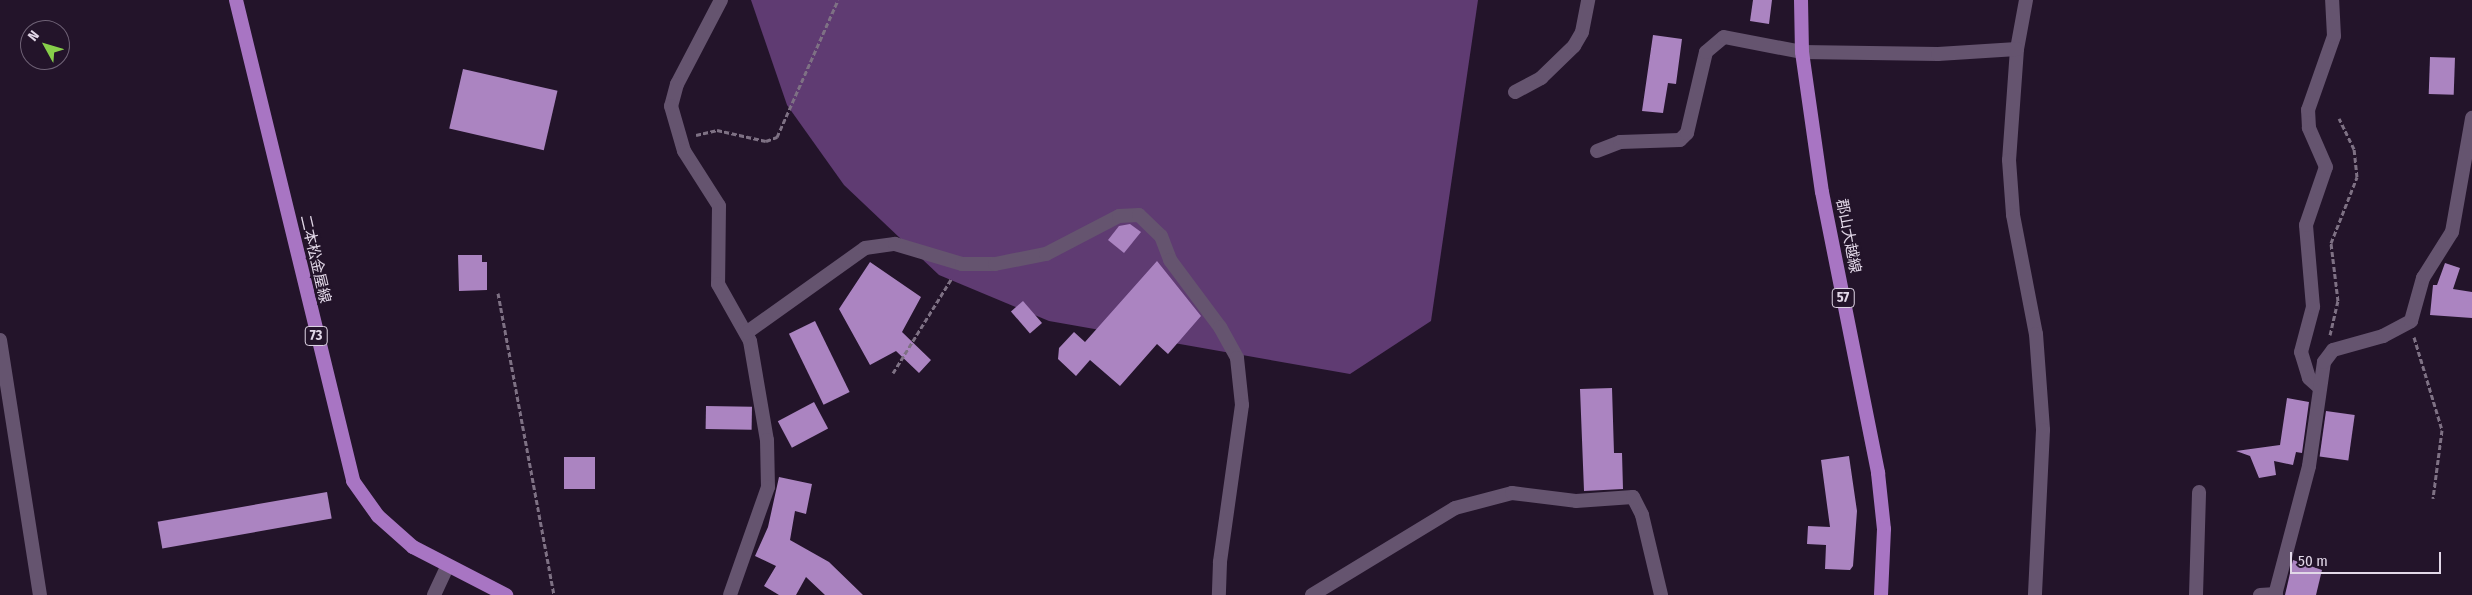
<!DOCTYPE html>
<meta charset="utf-8">
<style>
body{margin:0}
#map{position:relative;width:2472px;height:595px;overflow:hidden;background:#23142a;font-family:"Fira Sans Condensed","Noto Sans JP",sans-serif}
div>[style]{position:absolute}
[style*='--x']{left:calc(var(--x)*1px);top:calc(var(--y)*1px);width:calc(var(--w)*1px);rotate:calc(var(--a)*1deg)}
.forest>*{inset:0;background:#5f3b72}
.building>*{inset:0;background:#ab84c1;transform-origin:0 0}
.path>*{height:3px;margin-top:-1.5px;transform-origin:0;background:repeating-linear-gradient(90deg,#7e7184 0 5px,transparent 0 7.5px)}
.minor>*{height:14px;margin:-7px;padding:0 7px;transform-origin:7px;border-radius:7px;background:#65546f}
.primary>*{height:14px;margin:-7px;padding:0 7px;transform-origin:7px;border-radius:7px;background:#a875c3}
span{translate:-50% -50%;white-space:nowrap;text-align:center;line-height:1.15;-webkit-text-stroke:5px #23142a;paint-order:stroke}
.shield-label span{padding:1px 4px;background:#23142a;border:1px solid;border-radius:4px;-webkit-text-stroke-width:0}
.shield-label{font-size:14px;color:#e2d8e8;font-weight:700}
.street-label{font-size:15px;color:#e2d8e8}
.north{position:absolute;left:20px;top:20px;width:50px;height:50px;box-sizing:border-box;background:#23142a;border:1px solid #6f6276;border-radius:50%;rotate:309deg;font-size:14px;font-weight:700;line-height:20px;text-align:center;color:#e2d8e8}
.north::after{content:'';display:block;margin:auto;width:18px;height:22px;background:#87cf4a;clip-path:polygon(50% 0,100% 100%,50% 72%,0 100%)}
.scale{position:absolute;left:2290px;top:552px;width:151px;height:22px;box-sizing:border-box;border:2px solid #e2d8e8;border-top:0;padding-left:6px;font-size:15px;line-height:18px;white-space:nowrap;color:#e2d8e8;-webkit-text-stroke:4px #23142a;paint-order:stroke}
</style>
<div id="map">
<div class="forest">
<i style="clip-path:polygon(751px 0,1478px 0,1431px 321px,1350px 374px,1049px 321px,939px 275px,844px 185px,787px 105px)"></i>
</div>
<div class="building">
<i style="clip-path:polygon(1753px 0,1772px 0,1769px 24px,1750px 21px)"></i>
<i style="clip-path:polygon(1653px 35px,1682px 39px,1676px 84px,1668px 83px,1663px 113px,1642px 111px)"></i>
<i style="left:2430px;top:57px;width:25px;height:37px;rotate:2deg"></i>
<i style="left:463px;top:69px;width:97px;height:61px;rotate:13deg"></i>
<i style="clip-path:polygon(1130px 224px,1141px 232px,1124px 253px,1108px 240px,1119px 226px)"></i>
<i style="clip-path:polygon(458px 255px,482px 255px,482px 262px,487px 262px,487px 290px,459px 291px)"></i>
<i style="clip-path:polygon(1157px 261px,1201px 316px,1168px 354px,1157px 344px,1120px 386px,1090px 360px,1076px 376px,1058px 359px,1059px 348px,1074px 332px,1085px 342px)"></i>
<i style="clip-path:polygon(870px 262px,921px 297px,902px 332px,931px 360px,919px 373px,896px 351px,870px 365px,839px 309px)"></i>
<i style="clip-path:polygon(2445px 263px,2460px 268px,2453px 289px,2472px 292px,2472px 318px,2430px 315px,2433px 285px,2437px 285px)"></i>
<i style="left:1023px;top:301px;width:29px;height:16px;rotate:49deg"></i>
<i style="left:815px;top:321px;width:79px;height:29px;rotate:64deg"></i>
<i style="clip-path:polygon(1612px 388px,1614px 453px,1622px 453px,1623px 489px,1584px 491px,1580px 389px)"></i>
<i style="clip-path:polygon(2287px 398px,2309px 402px,2302px 453px,2296px 452px,2293px 465px,2274px 461px,2276px 475px,2259px 478px,2250px 456px,2236px 451px,2280px 445px)"></i>
<i style="left:814px;top:402px;width:30px;height:41px;rotate:62deg"></i>
<i style="left:706px;top:406px;width:46px;height:23px;rotate:1deg"></i>
<i style="left:2326px;top:411px;width:29px;height:46px;rotate:8deg"></i>
<i style="clip-path:polygon(1849px 456px,1857px 511px,1853px 566px,1850px 570px,1825px 569px,1826px 545px,1807px 544px,1808px 526px,1830px 527px,1821px 460px)"></i>
<i style="left:564px;top:457px;width:31px;height:32px"></i>
<i style="clip-path:polygon(779px 477px,812px 484px,806px 514px,795px 511px,790px 540px,829px 562px,863px 595px,825px 595px,806px 577px,796px 595px,779px 595px,764px 586px,776px 566px,755px 556px,768px 527px)"></i>
<i style="left:327px;top:492px;width:27px;height:172px;rotate:80deg"></i>
<i style="clip-path:polygon(2293px 560px,2322px 570px,2316px 595px,2285px 595px)"></i>
</div>
<div class="path">
<i style="--x:696;--y:135;--w:22;--a:-13"></i>
<i style="--x:717;--y:130;--w:50;--a:12.7"></i>
<i style="--x:766;--y:141;--w:12;--a:-20"></i>
<i style="--x:777;--y:137;--w:150;--a:-66"></i>
<i style="--x:498;--y:293;--w:307;--a:79.5"></i>
<i style="--x:2330;--y:335;--w:35;--a:-77"></i>
<i style="--x:2338;--y:301;--w:58;--a:-96.9"></i>
<i style="--x:2331;--y:243;--w:71;--a:-68.5"></i>
<i style="--x:2357;--y:177;--w:28;--a:-96"></i>
<i style="--x:2354;--y:149;--w:34;--a:-116"></i>
<i style="--x:2414;--y:337;--w:97;--a:73.2"></i>
<i style="--x:2442;--y:430;--w:69;--a:97.5"></i>
<i style="--x:893;--y:373;--w:112;--a:-58.2"></i>
</div>
<div class="minor">
<i style="--x:721;--y:0;--w:95;--a:117.6"></i>
<i style="--x:677;--y:84;--w:23;--a:105"></i>
<i style="--x:671;--y:106;--w:47;--a:73.9"></i>
<i style="--x:684;--y:151;--w:65;--a:57.5"></i>
<i style="--x:719;--y:206;--w:78;--a:90.7"></i>
<i style="--x:718;--y:284;--w:65;--a:60.7"></i>
<i style="--x:750;--y:341;--w:100;--a:80.3"></i>
<i style="--x:767;--y:440;--w:47;--a:88.8"></i>
<i style="--x:768;--y:487;--w:114;--a:109.4"></i>
<i style="--x:2026;--y:0;--w:50;--a:100.4"></i>
<i style="--x:2017;--y:49;--w:111;--a:94.1"></i>
<i style="--x:2009;--y:160;--w:55;--a:85.8"></i>
<i style="--x:2013;--y:215;--w:121;--a:79.1"></i>
<i style="--x:2036;--y:334;--w:96;--a:85.8"></i>
<i style="--x:2043;--y:430;--w:165;--a:92.8"></i>
<i style="--x:1515;--y:92;--w:30;--a:-28"></i>
<i style="--x:1541;--y:78;--w:46;--a:-44.1"></i>
<i style="--x:1574;--y:46;--w:16;--a:-60"></i>
<i style="--x:1582;--y:32;--w:33;--a:-79"></i>
<i style="--x:1597;--y:151;--w:25;--a:-21"></i>
<i style="--x:1620;--y:142;--w:60;--a:-1.9"></i>
<i style="--x:1680;--y:140;--w:10;--a:-45"></i>
<i style="--x:1687;--y:133;--w:83;--a:-76.8"></i>
<i style="--x:1706;--y:52;--w:23;--a:-40"></i>
<i style="--x:1724;--y:37;--w:79;--a:10.9"></i>
<i style="--x:1802;--y:52;--w:136;--a:0.8"></i>
<i style="--x:1938;--y:54;--w:79;--a:-3.6"></i>
<i style="--x:746;--y:333;--w:146;--a:-35.5"></i>
<i style="--x:865;--y:248;--w:30;--a:-8"></i>
<i style="--x:895;--y:244;--w:70;--a:16.6"></i>
<i style="--x:962;--y:264;--w:33;--a:0"></i>
<i style="--x:995;--y:264;--w:52;--a:-11.1"></i>
<i style="--x:1046;--y:254;--w:82;--a:-27.5"></i>
<i style="--x:1119;--y:216;--w:20;--a:-3"></i>
<i style="--x:1139;--y:215;--w:30;--a:44"></i>
<i style="--x:1161;--y:236;--w:26;--a:69"></i>
<i style="--x:1170;--y:260;--w:84;--a:53.3"></i>
<i style="--x:1220;--y:327;--w:35;--a:61"></i>
<i style="--x:1237;--y:358;--w:47;--a:83.9"></i>
<i style="--x:1242;--y:405;--w:159;--a:98"></i>
<i style="--x:1220;--y:562;--w:33;--a:92"></i>
<i style="--x:0;--y:340;--w:258;--a:81.1"></i>
<i style="--x:2320;--y:388;--w:15;--a:-138"></i>
<i style="--x:2309;--y:378;--w:27;--a:-107"></i>
<i style="--x:2301;--y:352;--w:47;--a:-75.1"></i>
<i style="--x:2313;--y:307;--w:82;--a:-94.9"></i>
<i style="--x:2306;--y:225;--w:61;--a:-71"></i>
<i style="--x:2326;--y:167;--w:43;--a:-113.6"></i>
<i style="--x:2309;--y:128;--w:18;--a:-93"></i>
<i style="--x:2308;--y:110;--w:78;--a:-70.6"></i>
<i style="--x:2334;--y:36;--w:36;--a:-93"></i>
<i style="--x:434;--y:595;--w:31;--a:-65"></i>
<i style="--x:1312;--y:595;--w:167;--a:-31.3"></i>
<i style="--x:1455;--y:508;--w:59;--a:-14.7"></i>
<i style="--x:1512;--y:493;--w:64;--a:7.1"></i>
<i style="--x:1576;--y:501;--w:57;--a:-4"></i>
<i style="--x:1633;--y:497;--w:20;--a:63"></i>
<i style="--x:1642;--y:515;--w:82;--a:76.6"></i>
<i style="--x:2196;--y:595;--w:103;--a:-88.3"></i>
<i style="--x:2260;--y:595;--w:16;--a:-4"></i>
<i style="--x:2275;--y:595;--w:133;--a:-75.2"></i>
<i style="--x:2309;--y:466;--w:105;--a:-81.8"></i>
<i style="--x:2324;--y:362;--w:15;--a:-53"></i>
<i style="--x:2333;--y:350;--w:52;--a:-15.6"></i>
<i style="--x:2383;--y:336;--w:32;--a:-28"></i>
<i style="--x:2411;--y:321;--w:45;--a:-74.4"></i>
<i style="--x:2423;--y:278;--w:54;--a:-57.8"></i>
<i style="--x:2452;--y:232;--w:116;--a:-80"></i>
</div>
<div class="primary">
<i style="--x:236;--y:0;--w:495;--a:76.3"></i>
<i style="--x:353;--y:481;--w:43;--a:54.5"></i>
<i style="--x:378;--y:516;--w:47;--a:41.5"></i>
<i style="--x:413;--y:547;--w:105;--a:27.3"></i>
<i style="--x:1801;--y:0;--w:52;--a:88.9"></i>
<i style="--x:1802;--y:52;--w:141;--a:81.9"></i>
<i style="--x:1822;--y:192;--w:287;--a:78.7"></i>
<i style="--x:1878;--y:473;--w:56;--a:83.9"></i>
<i style="--x:1884;--y:529;--w:66;--a:92.6"></i>
</div>
<div class="shield-label">
<span style="left:1843px;top:298px">57</span>
<span style="left:316px;top:336px">73</span>
</div>
<div class="street-label">
<span style="left:1848px;top:236px;rotate:79deg">郡山大越線</span>
<span style="left:315px;top:259px;rotate:77deg">二本松金屋線</span>
</div>
<div class="north">N</div>
<div class="scale">50 m</div>
</div>
